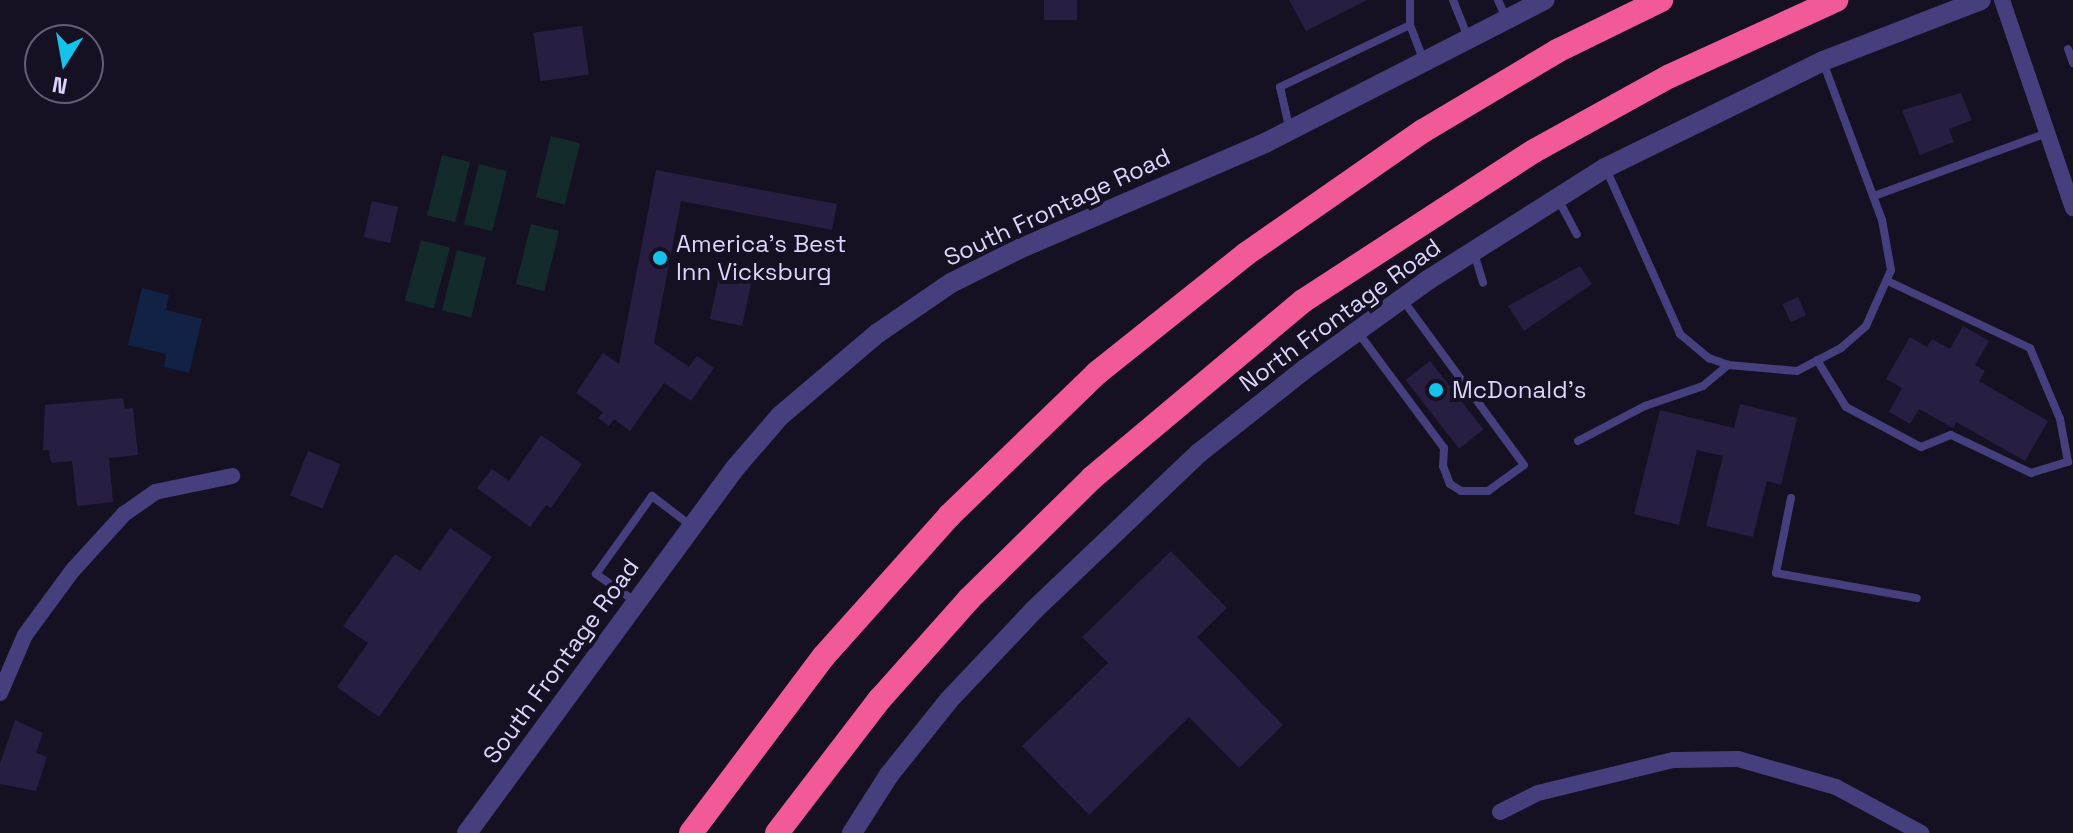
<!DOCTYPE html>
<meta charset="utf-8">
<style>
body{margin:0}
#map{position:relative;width:2073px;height:833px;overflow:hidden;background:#151022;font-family:"Space Grotesk",sans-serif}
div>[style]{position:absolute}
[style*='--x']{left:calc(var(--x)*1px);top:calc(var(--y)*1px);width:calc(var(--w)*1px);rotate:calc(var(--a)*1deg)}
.green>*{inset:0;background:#142b2c;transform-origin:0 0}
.water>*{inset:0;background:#122244}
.building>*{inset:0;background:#281e42;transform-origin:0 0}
.service>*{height:8px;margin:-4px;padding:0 4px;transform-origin:4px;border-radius:4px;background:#463f7d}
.minor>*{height:16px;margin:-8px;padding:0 8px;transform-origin:8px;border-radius:8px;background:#463f7d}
.tertiary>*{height:20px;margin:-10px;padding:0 10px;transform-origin:10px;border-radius:10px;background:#463f7d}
.motorway>*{height:24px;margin:-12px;padding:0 12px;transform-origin:12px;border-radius:12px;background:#f15a97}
.dots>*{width:22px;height:22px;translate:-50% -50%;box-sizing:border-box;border:4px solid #151022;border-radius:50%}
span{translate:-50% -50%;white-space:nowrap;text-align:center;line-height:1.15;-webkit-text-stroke:8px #151022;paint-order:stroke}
.street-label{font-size:24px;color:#dcd5fb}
.poi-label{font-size:24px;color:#dcd5fb}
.left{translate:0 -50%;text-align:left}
.north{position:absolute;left:24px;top:24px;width:80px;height:80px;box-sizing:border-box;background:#151022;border:2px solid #655f79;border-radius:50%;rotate:191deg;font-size:22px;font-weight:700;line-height:32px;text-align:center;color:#dcd5fb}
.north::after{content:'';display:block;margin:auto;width:28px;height:36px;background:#14c3e9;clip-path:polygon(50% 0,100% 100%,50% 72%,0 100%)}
</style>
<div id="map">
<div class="green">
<i style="left:551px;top:136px;width:30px;height:63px;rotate:14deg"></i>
<i style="left:442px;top:155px;width:29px;height:62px;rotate:14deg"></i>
<i style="left:479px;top:164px;width:29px;height:62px;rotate:14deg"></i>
<i style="left:531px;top:224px;width:29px;height:62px;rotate:14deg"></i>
<i style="left:421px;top:240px;width:30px;height:63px;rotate:15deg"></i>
<i style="left:457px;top:250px;width:30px;height:62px;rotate:14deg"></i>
</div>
<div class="water">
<i style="clip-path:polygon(142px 288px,169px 295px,166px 310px,202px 319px,189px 373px,164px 367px,166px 354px,128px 345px)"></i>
</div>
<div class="building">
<i style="left:1044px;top:0;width:33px;height:20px"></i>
<i style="clip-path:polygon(1289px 0,1367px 0,1306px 31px)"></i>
<i style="left:582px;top:26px;width:49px;height:49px;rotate:82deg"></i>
<i style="clip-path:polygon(1961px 93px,1972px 120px,1949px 129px,1954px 142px,1920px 155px,1902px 110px)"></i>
<i style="clip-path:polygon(656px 170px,837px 204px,832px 230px,681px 201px,654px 343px,689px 367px,697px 356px,714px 368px,691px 401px,664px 383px,630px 431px,614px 419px,609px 426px,598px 418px,603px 412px,576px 393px,603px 353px,619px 364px)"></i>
<i style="left:372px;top:201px;width:27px;height:37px;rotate:13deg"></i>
<i style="clip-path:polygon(1580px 266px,1592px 284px,1524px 331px,1508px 306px)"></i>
<i style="left:719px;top:276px;width:33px;height:44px;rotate:12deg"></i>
<i style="left:1798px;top:297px;width:20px;height:17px;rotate:66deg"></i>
<i style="clip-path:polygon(1963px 326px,1989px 341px,1975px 365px,1985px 371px,1979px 381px,2048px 421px,2025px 461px,1956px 422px,1953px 428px,1919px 409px,1910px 424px,1889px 412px,1902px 388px,1886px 379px,1910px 337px,1927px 347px,1932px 339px,1950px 349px)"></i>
<i style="left:1430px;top:361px;width:87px;height:31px;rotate:52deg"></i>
<i style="clip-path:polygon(123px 398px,125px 409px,133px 408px,138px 455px,109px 458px,113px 502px,77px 506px,72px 461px,51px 463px,49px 450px,43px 450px,45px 405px)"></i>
<i style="clip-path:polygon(1740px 404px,1797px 418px,1781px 485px,1767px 481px,1753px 537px,1706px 526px,1723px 456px,1697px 450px,1679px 525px,1634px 514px,1660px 410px,1734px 428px)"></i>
<i style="clip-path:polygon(541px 435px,582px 464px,551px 508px,546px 505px,530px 527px,477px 488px,492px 469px,509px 481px)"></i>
<i style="left:308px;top:451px;width:35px;height:48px;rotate:22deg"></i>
<i style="clip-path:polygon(450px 528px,492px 557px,379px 717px,337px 687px,368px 643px,343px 626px,395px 554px,420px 571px)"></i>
<i style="clip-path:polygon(1171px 551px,1227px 608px,1197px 637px,1283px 725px,1239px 768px,1189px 717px,1089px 815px,1022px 746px,1108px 663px,1082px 637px)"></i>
<i style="clip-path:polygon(15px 720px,43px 733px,36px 753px,47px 757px,36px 791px,0 784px,0 764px)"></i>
</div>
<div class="service">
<i style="--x:1410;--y:0;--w:25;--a:90"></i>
<i style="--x:1453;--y:0;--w:43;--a:68.2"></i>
<i style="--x:1498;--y:0;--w:22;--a:66"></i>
<i style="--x:2068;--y:49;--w:15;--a:70"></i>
<i style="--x:1290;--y:131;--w:45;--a:-102.8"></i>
<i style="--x:1280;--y:87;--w:144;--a:-25.5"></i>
<i style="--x:1410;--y:25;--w:36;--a:69"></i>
<i style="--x:1606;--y:169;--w:181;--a:65.8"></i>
<i style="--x:1680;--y:334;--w:38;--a:40"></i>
<i style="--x:1709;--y:358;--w:20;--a:20"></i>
<i style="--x:1728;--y:365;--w:69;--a:5"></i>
<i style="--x:1797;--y:371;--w:50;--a:-27.6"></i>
<i style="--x:1841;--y:348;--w:33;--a:-41"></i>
<i style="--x:1866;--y:326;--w:61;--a:-65.9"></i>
<i style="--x:1891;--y:270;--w:51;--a:-100.2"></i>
<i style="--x:1882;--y:220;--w:169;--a:-110.5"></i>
<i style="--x:1874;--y:196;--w:184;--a:-20"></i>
<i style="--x:1558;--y:199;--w:40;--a:62"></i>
<i style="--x:1474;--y:253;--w:31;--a:73"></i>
<i style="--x:1357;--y:331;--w:146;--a:53.4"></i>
<i style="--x:1444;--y:448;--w:18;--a:93"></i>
<i style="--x:1443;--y:466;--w:19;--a:69"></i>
<i style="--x:1450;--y:484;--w:13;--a:32"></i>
<i style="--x:1461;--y:491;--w:27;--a:0"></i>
<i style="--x:1488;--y:491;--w:44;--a:-35.8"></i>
<i style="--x:1524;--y:465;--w:206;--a:-126.3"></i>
<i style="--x:1817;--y:360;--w:55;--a:58.3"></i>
<i style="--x:1846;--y:407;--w:85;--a:28.1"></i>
<i style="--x:1921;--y:447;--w:32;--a:-22"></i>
<i style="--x:1951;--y:435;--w:89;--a:25.4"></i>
<i style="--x:2031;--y:473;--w:39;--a:-17"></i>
<i style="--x:2068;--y:462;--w:44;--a:-100.5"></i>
<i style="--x:2060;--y:419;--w:77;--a:-112.9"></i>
<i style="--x:2030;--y:348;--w:155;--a:-154.8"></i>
<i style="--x:1578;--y:441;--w:76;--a:-27.6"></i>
<i style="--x:1645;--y:406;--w:61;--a:-19"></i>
<i style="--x:1703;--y:386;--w:33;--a:-40"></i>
<i style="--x:1791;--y:498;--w:76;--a:101.3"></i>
<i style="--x:1776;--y:573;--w:143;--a:10.1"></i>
<i style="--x:636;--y:602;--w:49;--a:-145"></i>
<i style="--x:596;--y:574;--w:96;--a:-54.3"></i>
<i style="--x:652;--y:496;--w:48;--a:37.3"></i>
</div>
<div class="minor">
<i style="--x:2002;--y:0;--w:220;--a:71.2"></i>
<i style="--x:0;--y:693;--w:63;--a:-66.7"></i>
<i style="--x:25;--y:635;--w:81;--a:-53.6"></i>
<i style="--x:73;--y:570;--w:76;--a:-47.7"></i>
<i style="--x:124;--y:514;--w:38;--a:-35"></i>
<i style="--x:155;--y:492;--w:79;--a:-11.7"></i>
<i style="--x:1500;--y:812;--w:42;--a:-26.6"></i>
<i style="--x:1538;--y:793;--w:139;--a:-13.7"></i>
<i style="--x:1673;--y:760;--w:65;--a:-0.9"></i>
<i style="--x:1738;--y:759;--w:102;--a:15.9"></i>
<i style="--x:1836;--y:787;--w:97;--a:28.4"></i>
</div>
<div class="tertiary">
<i style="--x:467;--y:833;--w:454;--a:-53.7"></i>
<i style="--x:736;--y:467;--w:67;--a:-49.2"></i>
<i style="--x:780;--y:416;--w:128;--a:-40.3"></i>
<i style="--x:878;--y:333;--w:88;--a:-34.4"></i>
<i style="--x:951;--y:283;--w:76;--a:-26.6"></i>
<i style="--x:1019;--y:249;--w:268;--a:-23.3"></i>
<i style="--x:1265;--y:143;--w:314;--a:-27.1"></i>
<i style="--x:852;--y:833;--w:69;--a:-57.5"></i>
<i style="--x:889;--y:775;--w:96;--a:-51.3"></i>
<i style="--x:949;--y:700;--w:124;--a:-46.6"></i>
<i style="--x:1034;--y:610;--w:228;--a:-43.6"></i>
<i style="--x:1199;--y:453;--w:135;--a:-38.4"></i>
<i style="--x:1305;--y:369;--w:152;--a:-35.9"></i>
<i style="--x:1428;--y:280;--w:209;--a:-32.3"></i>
<i style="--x:1605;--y:168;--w:243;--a:-26.1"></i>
<i style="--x:1823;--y:61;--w:169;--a:-21.1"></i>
</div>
<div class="motorway">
<i style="--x:691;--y:833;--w:221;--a:-53.1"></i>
<i style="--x:824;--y:656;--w:188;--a:-48.2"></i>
<i style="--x:949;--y:516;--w:206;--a:-44"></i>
<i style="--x:1097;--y:373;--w:191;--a:-38.6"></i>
<i style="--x:1246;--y:254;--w:216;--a:-34.8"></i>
<i style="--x:1423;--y:131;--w:156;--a:-30.8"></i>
<i style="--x:1557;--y:51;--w:116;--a:-26.1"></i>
<i style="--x:777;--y:833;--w:169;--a:-52.5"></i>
<i style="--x:880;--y:699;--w:134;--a:-48.3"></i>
<i style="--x:969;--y:599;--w:173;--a:-44.5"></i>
<i style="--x:1092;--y:478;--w:275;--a:-40"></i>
<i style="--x:1303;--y:301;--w:275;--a:-33"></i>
<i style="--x:1534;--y:151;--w:155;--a:-28.9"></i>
<i style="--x:1670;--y:76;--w:183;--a:-24.6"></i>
</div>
<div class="dots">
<i style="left:660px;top:258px;background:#14c3e9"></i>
<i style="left:1436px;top:390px;background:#14c3e9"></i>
</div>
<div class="street-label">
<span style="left:1057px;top:207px;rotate:-25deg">South Frontage Road</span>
<span style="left:1340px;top:315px;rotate:-36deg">North Frontage Road</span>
<span style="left:561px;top:661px;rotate:-54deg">South Frontage Road</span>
</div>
<div class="poi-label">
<span class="left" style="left:676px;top:258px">America’s Best<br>Inn Vicksburg</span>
<span class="left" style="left:1452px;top:390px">McDonald's</span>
</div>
<div class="north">N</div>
</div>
